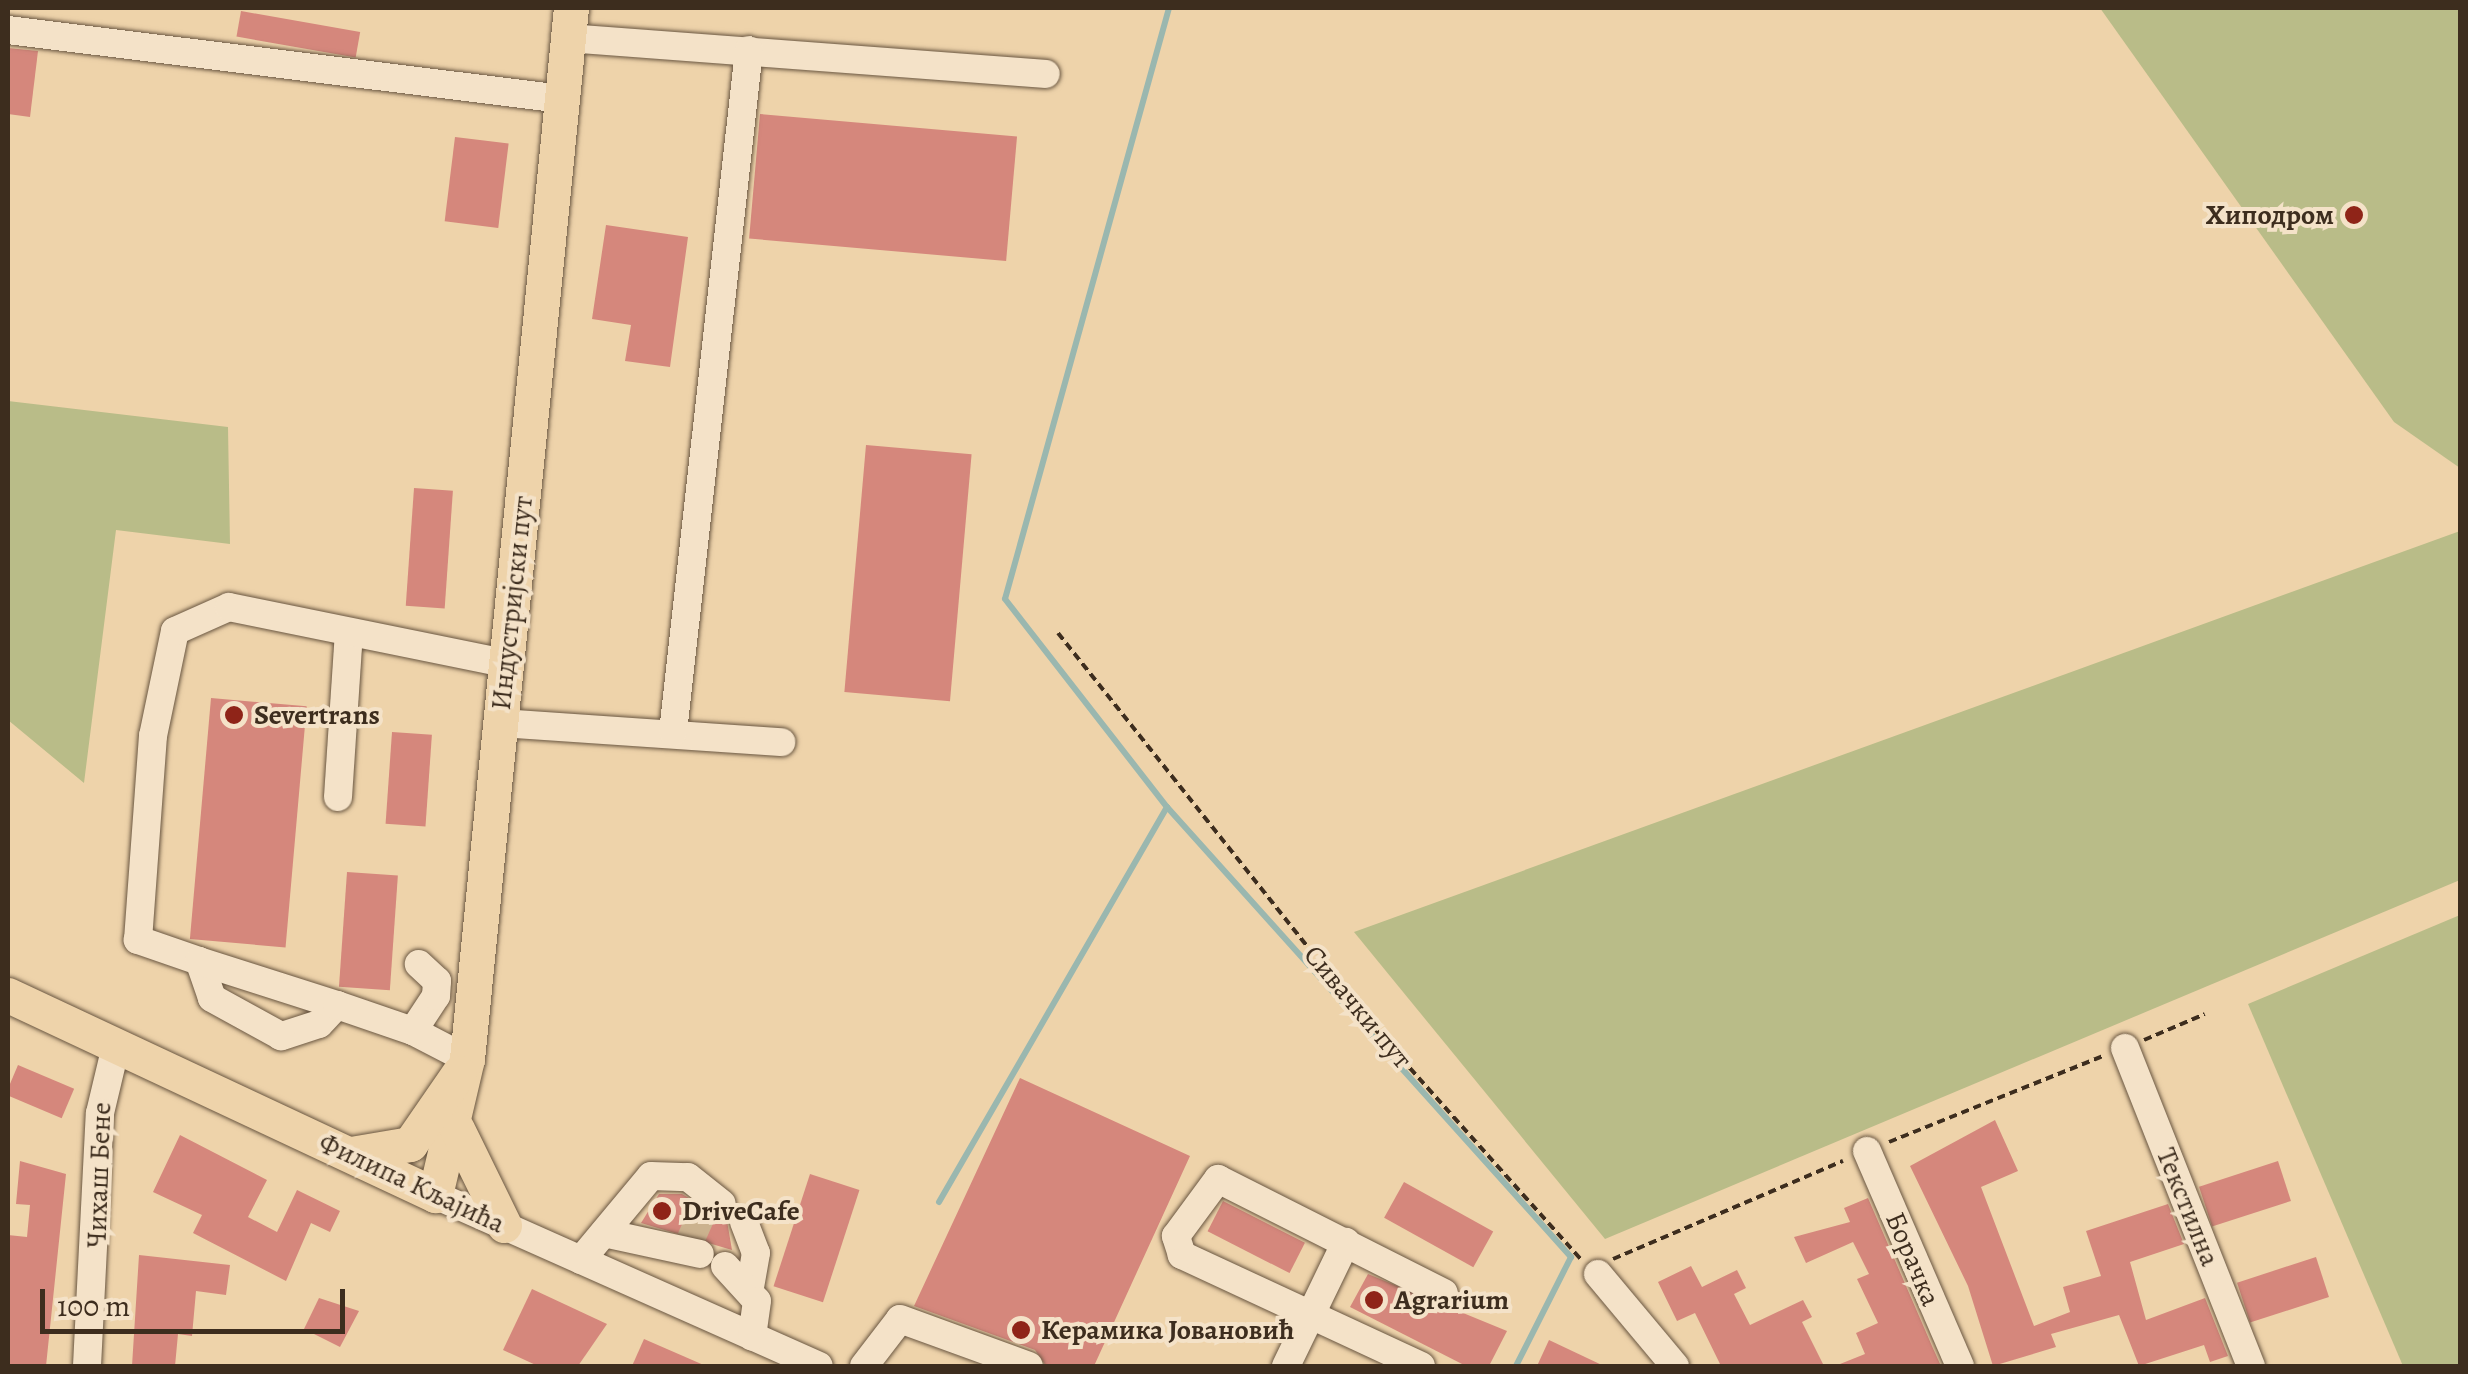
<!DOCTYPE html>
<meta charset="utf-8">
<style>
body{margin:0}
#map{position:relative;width:2468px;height:1374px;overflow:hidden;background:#eed3aa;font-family:Alegreya,serif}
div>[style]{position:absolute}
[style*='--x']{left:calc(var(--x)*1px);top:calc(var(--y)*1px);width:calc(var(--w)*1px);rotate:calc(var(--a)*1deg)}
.green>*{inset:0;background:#b9bc88}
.stream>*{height:6px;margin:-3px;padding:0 3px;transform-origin:3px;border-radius:3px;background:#9ab7af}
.building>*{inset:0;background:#d5877c;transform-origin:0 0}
.minor-tunnel>*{height:28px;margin-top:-14px;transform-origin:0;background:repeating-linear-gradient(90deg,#cbb28e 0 28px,transparent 0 42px)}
.path>*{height:4px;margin-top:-2px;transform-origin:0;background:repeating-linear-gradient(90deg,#3d2d1e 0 8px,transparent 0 13px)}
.roads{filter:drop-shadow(0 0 2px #695641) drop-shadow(0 0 2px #695641)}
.minor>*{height:28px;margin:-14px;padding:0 14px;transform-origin:14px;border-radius:14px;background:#f4e2c8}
.major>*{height:35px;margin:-17.5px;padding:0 17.5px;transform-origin:17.5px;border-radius:17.5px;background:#eed3aa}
.dots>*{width:28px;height:28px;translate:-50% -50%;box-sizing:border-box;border:5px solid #f4e2c8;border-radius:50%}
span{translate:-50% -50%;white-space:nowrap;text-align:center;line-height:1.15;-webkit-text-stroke:8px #f4e2c8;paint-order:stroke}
.poi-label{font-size:28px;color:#3d2d1e;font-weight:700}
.right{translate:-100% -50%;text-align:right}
.left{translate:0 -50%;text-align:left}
.street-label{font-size:28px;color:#3d2d1e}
.frame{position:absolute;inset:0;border:10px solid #3d2d1e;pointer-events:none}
.scale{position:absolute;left:40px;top:1289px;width:305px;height:45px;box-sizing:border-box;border:5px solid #3d2d1e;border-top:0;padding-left:12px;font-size:30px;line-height:35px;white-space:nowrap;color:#3d2d1e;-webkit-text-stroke:8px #f4e2c8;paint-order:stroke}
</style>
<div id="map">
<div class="green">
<i style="clip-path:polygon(2100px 8px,2460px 8px,2460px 468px,2394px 422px)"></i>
<i style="clip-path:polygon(8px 401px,228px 427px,230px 544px,116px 530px,84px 783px,8px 720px)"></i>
<i style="clip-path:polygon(2460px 531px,2460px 880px,1605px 1239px,1354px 932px)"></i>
<i style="clip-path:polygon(2460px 915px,2460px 1366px,2403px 1366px,2248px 1004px)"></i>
</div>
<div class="stream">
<i style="--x:1169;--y:8;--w:613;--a:105.51"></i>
<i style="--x:1005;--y:599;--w:264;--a:52.1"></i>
<i style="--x:1167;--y:807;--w:605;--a:48.08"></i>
<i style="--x:1571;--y:1257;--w:122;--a:116.8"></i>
<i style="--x:939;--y:1202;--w:456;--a:-60"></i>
</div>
<div class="building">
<i style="left:241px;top:11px;width:121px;height:26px;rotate:10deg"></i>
<i style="clip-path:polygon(8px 48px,38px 51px,30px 117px,8px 114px)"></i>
<i style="left:760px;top:114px;width:258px;height:125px;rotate:5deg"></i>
<i style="left:455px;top:137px;width:54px;height:85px;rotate:7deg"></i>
<i style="clip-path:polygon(606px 225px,688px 237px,670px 367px,625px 361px,631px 325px,592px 319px)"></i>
<i style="left:866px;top:445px;width:106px;height:248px;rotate:5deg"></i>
<i style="left:414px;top:488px;width:39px;height:118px;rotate:4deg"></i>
<i style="left:211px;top:698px;width:96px;height:242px;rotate:5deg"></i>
<i style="left:392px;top:732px;width:40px;height:92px;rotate:4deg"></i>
<i style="left:347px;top:872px;width:51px;height:115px;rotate:4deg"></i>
<i style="left:18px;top:1065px;width:61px;height:32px;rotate:23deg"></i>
<i style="clip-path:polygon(1020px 1078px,1190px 1156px,1094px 1366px,1046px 1366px,1035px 1350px,914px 1306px)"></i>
<i style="clip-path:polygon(1995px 1120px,2018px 1171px,1981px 1187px,2034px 1326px,2070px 1312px,2063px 1287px,2101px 1276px,2086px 1231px,2168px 1204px,2184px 1244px,2130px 1262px,2146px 1320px,2205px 1298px,2228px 1356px,2210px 1362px,2204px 1345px,2139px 1366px,2119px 1315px,2051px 1334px,2056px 1347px,1993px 1366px,1968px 1286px,1910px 1166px)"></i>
<i style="clip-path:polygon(180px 1135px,267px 1180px,248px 1217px,277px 1232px,297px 1190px,340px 1211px,330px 1232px,311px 1223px,286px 1281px,193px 1233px,202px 1215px,153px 1192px)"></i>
<i style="clip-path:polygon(20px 1161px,66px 1174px,46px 1366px,8px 1366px,8px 1235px,27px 1237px,30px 1205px,16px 1204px)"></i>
<i style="left:2278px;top:1161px;width:42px;height:83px;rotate:72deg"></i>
<i style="left:810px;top:1174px;width:52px;height:118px;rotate:18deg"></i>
<i style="left:1404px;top:1182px;width:102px;height:41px;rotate:29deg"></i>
<i style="clip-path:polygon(659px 1194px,682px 1194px,727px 1221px,732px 1250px,641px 1223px)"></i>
<i style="clip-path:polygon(1868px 1198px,1932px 1346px,1941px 1366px,1835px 1366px,1865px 1354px,1856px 1333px,1878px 1323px,1857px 1279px,1869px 1274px,1853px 1242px,1806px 1263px,1794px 1237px,1850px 1222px,1844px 1208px)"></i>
<i style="left:1223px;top:1201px;width:92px;height:34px;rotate:27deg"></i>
<i style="clip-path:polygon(139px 1255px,230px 1265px,226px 1295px,196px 1291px,192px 1336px,178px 1334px,175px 1366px,132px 1366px)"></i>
<i style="left:2316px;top:1257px;width:42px;height:83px;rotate:72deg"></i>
<i style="clip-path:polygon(1691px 1266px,1702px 1287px,1737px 1270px,1746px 1288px,1734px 1294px,1750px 1325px,1803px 1300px,1812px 1317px,1802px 1322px,1824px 1366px,1721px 1366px,1695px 1313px,1677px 1321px,1658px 1282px)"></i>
<i style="clip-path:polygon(1368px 1274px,1507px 1331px,1489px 1366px,1466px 1366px,1350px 1307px)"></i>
<i style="clip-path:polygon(532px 1289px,607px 1324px,578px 1366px,538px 1366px,503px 1350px)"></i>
<i style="clip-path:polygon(319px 1298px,359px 1311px,340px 1347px,304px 1329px)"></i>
<i style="clip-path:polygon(644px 1339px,706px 1366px,632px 1366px)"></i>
<i style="clip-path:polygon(1549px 1340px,1604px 1366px,1537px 1366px)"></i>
</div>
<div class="minor-tunnel">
<i style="--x:689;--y:1243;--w:37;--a:-66"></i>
</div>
<div class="path">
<i style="--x:1058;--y:633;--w:482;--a:51.5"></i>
<i style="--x:1358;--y:1010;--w:334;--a:48.2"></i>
<i style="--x:2144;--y:1040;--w:66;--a:-23.1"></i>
<i style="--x:1889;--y:1142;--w:231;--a:-21.9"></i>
<i style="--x:1613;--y:1259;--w:250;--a:-23.1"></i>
</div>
<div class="roads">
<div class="minor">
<i style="--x:8;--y:30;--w:558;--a:7.1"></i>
<i style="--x:568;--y:38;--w:479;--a:4.3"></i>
<i style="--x:500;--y:723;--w:282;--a:3.9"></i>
<i style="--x:673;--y:732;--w:686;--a:-83.64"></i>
<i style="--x:338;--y:797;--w:164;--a:-86.2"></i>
<i style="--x:199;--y:961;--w:65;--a:-161"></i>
<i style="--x:138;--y:940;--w:205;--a:-85.8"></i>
<i style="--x:153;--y:736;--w:107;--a:-78.2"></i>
<i style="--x:175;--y:631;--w:59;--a:-24"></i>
<i style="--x:229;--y:607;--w:282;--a:11.5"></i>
<i style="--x:337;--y:1005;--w:26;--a:133"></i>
<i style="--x:319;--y:1024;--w:40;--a:162"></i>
<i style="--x:281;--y:1036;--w:79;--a:-151.2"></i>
<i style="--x:212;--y:998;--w:39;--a:-109"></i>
<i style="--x:199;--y:961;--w:145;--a:17.7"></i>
<i style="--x:337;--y:1005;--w:80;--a:18.9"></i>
<i style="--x:413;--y:1031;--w:61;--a:27.4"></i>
<i style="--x:413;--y:1031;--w:42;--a:-56.7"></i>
<i style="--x:436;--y:996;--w:15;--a:-86"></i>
<i style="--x:437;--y:981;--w:25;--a:-137"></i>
<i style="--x:2125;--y:1048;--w:342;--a:68.4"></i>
<i style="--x:1867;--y:1151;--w:234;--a:66.6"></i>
<i style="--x:435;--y:1195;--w:420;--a:24"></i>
<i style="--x:744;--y:1222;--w:33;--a:69"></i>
<i style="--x:756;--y:1253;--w:36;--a:100"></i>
<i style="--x:604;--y:1233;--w:98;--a:12.3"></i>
<i style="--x:581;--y:1260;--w:109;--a:-50.2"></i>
<i style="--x:651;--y:1176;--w:37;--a:2"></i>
<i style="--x:688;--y:1177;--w:43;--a:38.5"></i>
<i style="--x:725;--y:1266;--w:47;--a:47.6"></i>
<i style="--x:757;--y:1301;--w:36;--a:98"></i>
<i style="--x:1598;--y:1274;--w:120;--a:50.1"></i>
<i style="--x:87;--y:1366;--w:253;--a:-87.1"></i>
<i style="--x:100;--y:1113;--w:69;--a:-76.6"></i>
<i style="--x:864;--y:1366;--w:59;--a:-52.5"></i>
<i style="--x:900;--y:1319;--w:137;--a:20"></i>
<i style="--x:1286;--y:1366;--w:138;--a:-64.2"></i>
<i style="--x:1421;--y:1366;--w:264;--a:-155.1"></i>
<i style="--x:1182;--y:1255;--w:20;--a:-108"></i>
<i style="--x:1176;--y:1236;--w:71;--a:-53.6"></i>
<i style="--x:1218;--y:1179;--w:253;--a:26.8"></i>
</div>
<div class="major">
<i style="--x:8;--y:995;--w:472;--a:25.1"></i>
<i style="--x:435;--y:1195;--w:140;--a:-76.8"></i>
<i style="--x:467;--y:1059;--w:1056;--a:-84.35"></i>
<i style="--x:457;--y:1129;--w:107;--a:63.9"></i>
<i style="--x:351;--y:1154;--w:60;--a:-9.6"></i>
<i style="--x:410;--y:1144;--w:86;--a:-55.4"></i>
</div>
</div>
<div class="dots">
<i style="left:2354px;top:215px;background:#8f2418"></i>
<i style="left:234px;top:715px;background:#8f2418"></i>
<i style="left:662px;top:1211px;background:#8f2418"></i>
<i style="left:1374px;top:1300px;background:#8f2418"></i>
<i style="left:1021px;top:1330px;background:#8f2418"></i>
</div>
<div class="poi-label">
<span class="right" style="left:2334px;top:215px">Хиподром</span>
<span class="left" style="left:254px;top:715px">Severtrans</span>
<span class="left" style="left:682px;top:1211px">DriveCafe</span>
<span class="left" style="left:1394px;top:1300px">Agrarium</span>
<span class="left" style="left:1041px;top:1330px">Керамика Јовановић</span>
</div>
<div class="street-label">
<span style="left:512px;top:603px;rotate:-84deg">Индустријски пут</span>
<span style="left:1358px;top:1007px;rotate:50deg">Сивачки пут</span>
<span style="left:99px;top:1175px;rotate:-88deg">Чихаш Бене</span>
<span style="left:412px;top:1183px;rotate:25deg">Филипа Кљајића</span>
<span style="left:2188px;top:1207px;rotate:68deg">Текстилна</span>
<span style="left:1913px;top:1259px;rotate:67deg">Борачка</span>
</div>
<div class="frame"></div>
<div class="scale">100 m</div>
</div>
